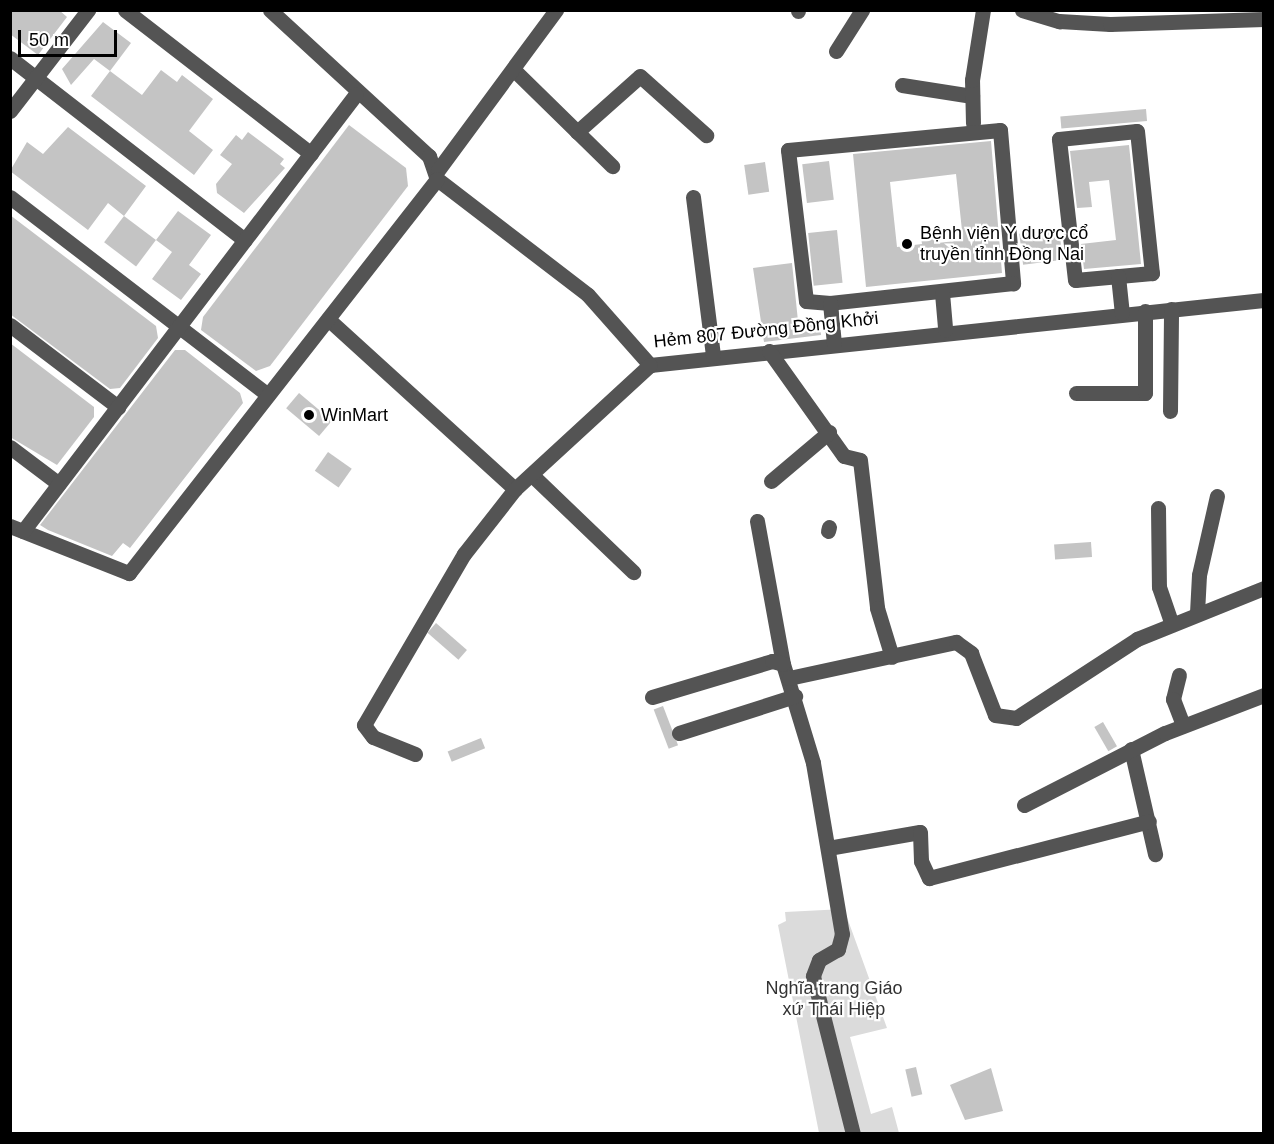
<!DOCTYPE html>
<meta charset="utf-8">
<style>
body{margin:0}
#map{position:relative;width:1274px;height:1144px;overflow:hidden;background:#fff;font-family:Arial,sans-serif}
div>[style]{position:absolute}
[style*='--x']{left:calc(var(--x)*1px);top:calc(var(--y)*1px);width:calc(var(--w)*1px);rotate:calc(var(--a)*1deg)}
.green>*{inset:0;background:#dbdbdb}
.building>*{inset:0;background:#c4c4c4;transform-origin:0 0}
.minor>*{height:15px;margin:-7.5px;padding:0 7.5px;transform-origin:7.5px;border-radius:7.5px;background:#545454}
.dots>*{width:16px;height:16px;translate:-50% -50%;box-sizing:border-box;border:3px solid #fff;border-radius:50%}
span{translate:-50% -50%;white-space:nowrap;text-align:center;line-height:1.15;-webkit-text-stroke:4.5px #fff;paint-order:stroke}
.poi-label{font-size:18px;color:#000}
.left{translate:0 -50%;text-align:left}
.street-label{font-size:18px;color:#000}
.park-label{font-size:18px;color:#323232}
.frame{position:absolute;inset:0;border:12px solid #000;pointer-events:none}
.scale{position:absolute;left:18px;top:30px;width:99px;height:27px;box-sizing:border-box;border:3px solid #000;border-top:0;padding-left:8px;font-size:18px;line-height:21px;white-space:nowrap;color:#000;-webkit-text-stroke:4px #fff;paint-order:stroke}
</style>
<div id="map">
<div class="green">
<i style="clip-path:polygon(844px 909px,887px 1028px,850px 1037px,871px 1114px,892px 1107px,899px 1133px,819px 1133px,778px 925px,786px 921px,785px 912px)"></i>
</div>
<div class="building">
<i style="clip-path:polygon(10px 10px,59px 10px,67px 17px,38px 55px,10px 34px)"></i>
<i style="clip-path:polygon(103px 22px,131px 43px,110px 71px,94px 59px,71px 85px,62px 69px)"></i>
<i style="clip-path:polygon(161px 70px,177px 82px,182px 75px,213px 99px,189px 131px,213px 150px,194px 175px,91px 96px,110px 71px,142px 95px)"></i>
<i style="left:1146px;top:109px;width:12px;height:86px;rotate:85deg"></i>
<i style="clip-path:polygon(349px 125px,406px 168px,408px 186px,270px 366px,256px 371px,201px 330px,203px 317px)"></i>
<i style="clip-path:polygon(68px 127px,146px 186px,124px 216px,108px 203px,88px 230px,10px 171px,27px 142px,43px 154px)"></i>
<i style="clip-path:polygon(248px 132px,284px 159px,280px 164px,285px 168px,244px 213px,217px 193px,216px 184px,232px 164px,220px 155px,236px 135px,242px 140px)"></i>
<i style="clip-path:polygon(evenodd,991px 141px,1002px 273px,866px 287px,853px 154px,991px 141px,956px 174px,963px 240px,938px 243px,936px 230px,920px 232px,922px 244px,897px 247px,890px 182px,956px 174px)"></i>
<i style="clip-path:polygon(1129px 145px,1141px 264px,1084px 269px,1081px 244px,1116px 240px,1109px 180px,1089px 182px,1092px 207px,1077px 208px,1070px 151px)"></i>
<i style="left:829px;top:161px;width:39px;height:27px;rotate:83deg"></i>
<i style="left:765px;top:162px;width:30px;height:21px;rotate:82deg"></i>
<i style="clip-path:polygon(178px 211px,211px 235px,189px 265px,201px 274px,181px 300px,152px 279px,172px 252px,156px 240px)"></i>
<i style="clip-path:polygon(10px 215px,156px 326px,158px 338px,120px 388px,110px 389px,10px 314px)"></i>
<i style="left:124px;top:216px;width:40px;height:33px;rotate:37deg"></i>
<i style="left:1059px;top:229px;width:31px;height:40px;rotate:83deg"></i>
<i style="left:837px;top:230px;width:53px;height:29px;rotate:84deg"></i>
<i style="clip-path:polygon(792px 263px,798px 321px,820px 320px,821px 335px,764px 342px,753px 268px)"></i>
<i style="clip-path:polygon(10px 343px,94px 407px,94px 417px,57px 465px,10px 437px)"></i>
<i style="clip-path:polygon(175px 350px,185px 350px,240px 393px,243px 403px,130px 548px,123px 543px,112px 556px,48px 530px,40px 525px)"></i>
<i style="left:299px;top:393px;width:43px;height:20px;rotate:40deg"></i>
<i style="left:328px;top:452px;width:29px;height:23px;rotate:35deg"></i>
<i style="left:1091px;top:542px;width:15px;height:37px;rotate:86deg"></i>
<i style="left:436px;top:623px;width:41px;height:13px;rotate:41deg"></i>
<i style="left:663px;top:706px;width:42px;height:10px;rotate:69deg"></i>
<i style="left:1103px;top:722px;width:28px;height:10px;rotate:60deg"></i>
<i style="left:481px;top:738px;width:11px;height:36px;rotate:68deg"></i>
<i style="left:916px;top:1067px;width:28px;height:11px;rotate:77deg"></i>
<i style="clip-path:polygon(991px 1068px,1003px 1111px,965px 1120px,950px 1085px)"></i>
</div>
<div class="minor">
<i style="--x:125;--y:10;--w:235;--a:37.7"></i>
<i style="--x:270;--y:10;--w:216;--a:42.6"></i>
<i style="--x:429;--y:156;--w:24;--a:71"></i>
<i style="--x:1022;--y:10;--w:39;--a:17"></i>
<i style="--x:1059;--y:21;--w:51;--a:3.4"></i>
<i style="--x:1110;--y:24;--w:154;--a:-1.9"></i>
<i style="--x:798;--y:11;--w:1;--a:-90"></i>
<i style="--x:836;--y:51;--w:49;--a:-57.6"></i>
<i style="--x:10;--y:58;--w:297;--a:37.8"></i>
<i style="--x:513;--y:69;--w:139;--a:44.4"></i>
<i style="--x:902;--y:85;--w:71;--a:8.9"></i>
<i style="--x:10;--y:111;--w:128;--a:-52.3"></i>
<i style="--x:973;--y:123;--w:43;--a:-91.3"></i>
<i style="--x:972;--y:80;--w:71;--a:-81.1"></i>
<i style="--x:1000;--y:130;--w:154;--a:85.1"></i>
<i style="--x:1013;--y:283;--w:184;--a:173.8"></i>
<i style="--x:830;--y:303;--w:24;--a:-175"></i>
<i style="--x:806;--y:301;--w:152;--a:-96.8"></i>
<i style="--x:788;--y:150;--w:213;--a:-5.4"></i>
<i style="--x:1137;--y:131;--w:143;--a:84"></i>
<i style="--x:1152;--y:273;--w:77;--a:174.8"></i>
<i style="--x:1075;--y:280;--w:142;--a:-96.5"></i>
<i style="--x:1059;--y:139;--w:78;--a:-5.9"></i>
<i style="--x:577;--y:132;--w:84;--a:-41.6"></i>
<i style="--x:640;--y:76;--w:89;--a:41.8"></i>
<i style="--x:438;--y:170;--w:199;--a:-53.6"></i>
<i style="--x:437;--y:179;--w:190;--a:37.5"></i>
<i style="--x:588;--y:295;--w:94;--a:48.5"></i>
<i style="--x:650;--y:365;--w:617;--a:-6.04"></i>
<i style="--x:10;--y:197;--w:325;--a:37.5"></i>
<i style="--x:693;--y:197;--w:160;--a:82.8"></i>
<i style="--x:1118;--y:276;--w:37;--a:84"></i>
<i style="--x:942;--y:293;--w:37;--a:85"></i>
<i style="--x:830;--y:303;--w:41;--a:84.4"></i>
<i style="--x:328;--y:319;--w:253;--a:42.3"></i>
<i style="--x:10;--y:325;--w:136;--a:37.2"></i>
<i style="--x:769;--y:351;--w:129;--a:54.5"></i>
<i style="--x:844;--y:456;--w:16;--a:14"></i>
<i style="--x:860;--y:460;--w:149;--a:83.4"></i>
<i style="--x:877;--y:608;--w:51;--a:73"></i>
<i style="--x:1076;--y:393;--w:69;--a:0"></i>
<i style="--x:1145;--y:393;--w:82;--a:-90"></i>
<i style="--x:1170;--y:411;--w:102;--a:-89.4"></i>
<i style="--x:10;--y:447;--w:61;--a:37.1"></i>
<i style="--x:533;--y:476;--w:139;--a:43.8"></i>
<i style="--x:771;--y:481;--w:76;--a:-40.2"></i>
<i style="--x:1158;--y:508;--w:79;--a:89.3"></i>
<i style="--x:1159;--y:587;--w:39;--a:71"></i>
<i style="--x:757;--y:521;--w:145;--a:79.7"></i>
<i style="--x:783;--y:664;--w:103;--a:73.1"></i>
<i style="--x:813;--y:763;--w:173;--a:80.4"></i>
<i style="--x:842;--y:934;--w:16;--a:105"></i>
<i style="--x:838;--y:949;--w:22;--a:150"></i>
<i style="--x:819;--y:960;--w:17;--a:111"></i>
<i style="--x:813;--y:976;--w:163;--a:75.8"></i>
<i style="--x:10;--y:526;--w:128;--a:21.6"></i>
<i style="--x:129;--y:573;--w:500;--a:-51.98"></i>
<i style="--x:23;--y:531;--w:549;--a:-52.69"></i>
<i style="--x:828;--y:531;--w:4;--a:-76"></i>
<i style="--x:1197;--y:613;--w:38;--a:-87"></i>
<i style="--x:1199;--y:575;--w:81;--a:-77.2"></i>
<i style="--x:1179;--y:675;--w:25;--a:104"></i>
<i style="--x:1173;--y:699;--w:28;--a:69"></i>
<i style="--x:789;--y:678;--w:171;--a:-12.2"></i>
<i style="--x:956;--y:642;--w:19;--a:36"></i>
<i style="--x:971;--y:653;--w:66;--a:68.8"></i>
<i style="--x:995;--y:715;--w:21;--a:8"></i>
<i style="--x:1016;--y:718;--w:145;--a:-33.1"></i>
<i style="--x:1137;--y:639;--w:137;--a:-21.9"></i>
<i style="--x:652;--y:697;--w:125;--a:-16.7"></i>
<i style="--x:772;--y:661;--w:11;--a:15"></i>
<i style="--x:679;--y:733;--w:122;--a:-17.7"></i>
<i style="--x:1131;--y:749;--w:108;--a:77.1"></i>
<i style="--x:415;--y:754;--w:45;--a:-158"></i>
<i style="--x:373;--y:737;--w:15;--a:-127"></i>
<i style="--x:364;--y:725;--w:198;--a:-59.7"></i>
<i style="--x:464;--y:554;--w:83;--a:-51.9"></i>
<i style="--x:515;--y:489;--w:183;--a:-42.6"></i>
<i style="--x:1024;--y:805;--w:158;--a:-27.1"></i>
<i style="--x:1165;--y:733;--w:106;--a:-21"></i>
<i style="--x:828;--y:848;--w:93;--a:-9.9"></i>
<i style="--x:920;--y:832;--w:29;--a:88"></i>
<i style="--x:921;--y:861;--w:19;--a:65"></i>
<i style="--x:929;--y:878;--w:227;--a:-14.5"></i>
</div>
<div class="dots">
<i style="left:907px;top:244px;background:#000"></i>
<i style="left:309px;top:415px;background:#000"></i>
</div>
<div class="poi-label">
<span class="left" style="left:920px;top:244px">Bệnh viện Y dược cổ<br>truyền tỉnh Đồng Nai</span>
<span class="left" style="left:321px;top:415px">WinMart</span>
</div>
<div class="street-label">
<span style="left:766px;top:330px;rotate:-6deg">Hẻm 807 Đường Đồng Khởi</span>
</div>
<div class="park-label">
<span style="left:834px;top:999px">Nghĩa trang Giáo<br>xứ Thái Hiệp</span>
</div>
<div class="frame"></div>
<div class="scale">50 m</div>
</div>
